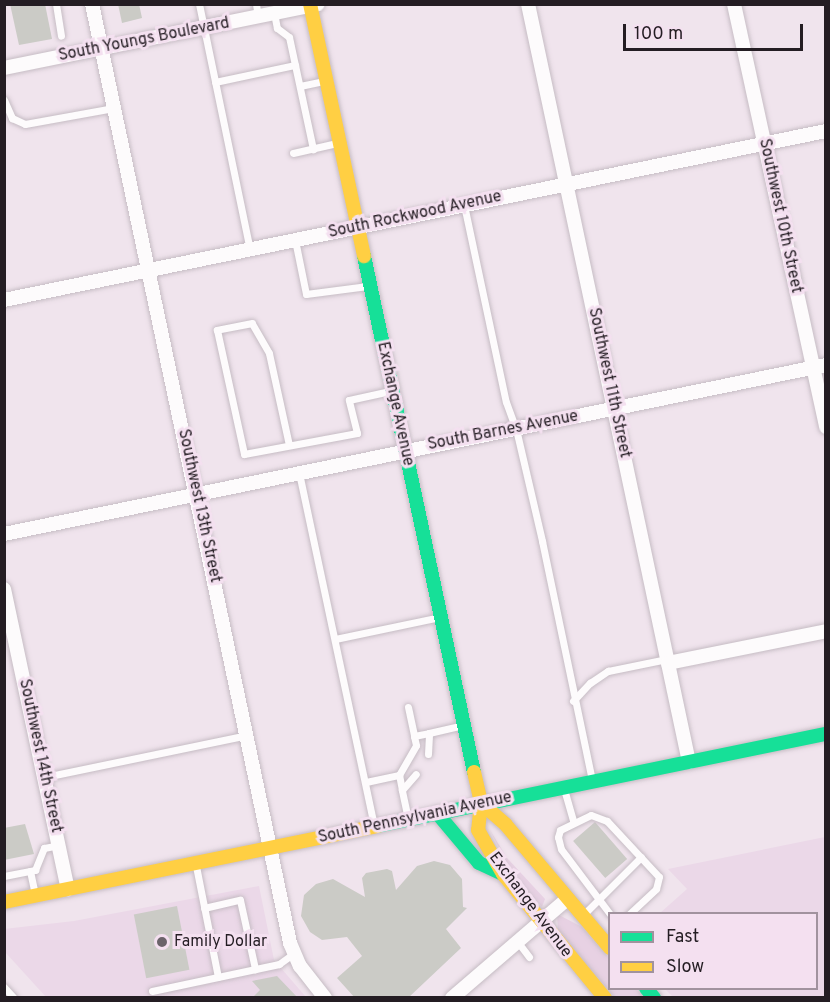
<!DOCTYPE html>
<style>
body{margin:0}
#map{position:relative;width:830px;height:1002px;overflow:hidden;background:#f0e4ed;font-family:Overpass,sans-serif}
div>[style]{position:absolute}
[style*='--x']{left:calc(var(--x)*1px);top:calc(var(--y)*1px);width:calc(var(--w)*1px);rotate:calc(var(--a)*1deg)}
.built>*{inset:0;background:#ebd8e8}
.green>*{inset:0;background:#e7d1e3}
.building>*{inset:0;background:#cbcbc6;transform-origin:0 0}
.roads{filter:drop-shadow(0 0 2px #c6bcc4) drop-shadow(0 0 2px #c6bcc4)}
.lane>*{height:7px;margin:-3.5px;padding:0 3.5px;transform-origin:3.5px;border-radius:3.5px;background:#fdfbfc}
.street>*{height:14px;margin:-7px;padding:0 7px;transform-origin:7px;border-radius:7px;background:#fdfbfc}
.fast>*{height:14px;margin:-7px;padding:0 7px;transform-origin:7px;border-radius:7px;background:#16e098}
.slow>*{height:14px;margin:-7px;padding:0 7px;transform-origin:7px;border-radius:7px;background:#ffcf43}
.dots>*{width:16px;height:16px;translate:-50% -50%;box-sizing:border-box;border:3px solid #f4e0f0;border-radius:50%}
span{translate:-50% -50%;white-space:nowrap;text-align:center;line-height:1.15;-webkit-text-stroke:6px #f4e0f0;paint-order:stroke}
.street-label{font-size:16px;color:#241d23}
.poi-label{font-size:16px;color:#241d23}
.left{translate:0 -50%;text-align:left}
.frame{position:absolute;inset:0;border:6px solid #241d23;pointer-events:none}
.legend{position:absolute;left:608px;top:912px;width:210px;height:78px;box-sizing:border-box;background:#f4e0f0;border:2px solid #a1929e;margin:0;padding:8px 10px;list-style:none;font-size:18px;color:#241d23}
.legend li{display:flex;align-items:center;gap:12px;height:30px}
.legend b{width:30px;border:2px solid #a1929e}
.scale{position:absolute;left:623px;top:24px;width:180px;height:27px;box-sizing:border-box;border:3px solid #241d23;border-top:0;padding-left:8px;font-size:18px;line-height:21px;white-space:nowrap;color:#241d23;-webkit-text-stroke:4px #f4e0f0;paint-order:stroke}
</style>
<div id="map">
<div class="built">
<i style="clip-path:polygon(825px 837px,825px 997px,673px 997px,665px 989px,816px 988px,816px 914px,660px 913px,687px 889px,668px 869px)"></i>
<i style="clip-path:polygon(259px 886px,274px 960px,306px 997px,46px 997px,5px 952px,4px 929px,74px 921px)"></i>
</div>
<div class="green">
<i style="clip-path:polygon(490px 830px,507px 858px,545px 899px,542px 907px,513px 876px)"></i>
<i style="clip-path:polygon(557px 914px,582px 927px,609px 958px,610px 988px,636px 989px,644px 997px,614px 997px,558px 931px)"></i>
</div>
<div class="building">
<i style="clip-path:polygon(10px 4px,45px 4px,52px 39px,19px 45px)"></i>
<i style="clip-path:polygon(118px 4px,139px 4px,142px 18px,122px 23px)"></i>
<i style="left:595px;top:822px;width:49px;height:29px;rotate:49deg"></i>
<i style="clip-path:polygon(25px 824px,34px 854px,4px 860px,4px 828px)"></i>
<i style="clip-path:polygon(434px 861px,450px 865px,462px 879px,463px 907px,467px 908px,446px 929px,461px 948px,408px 998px,355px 998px,337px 978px,362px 956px,347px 937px,322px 940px,310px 932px,301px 916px,304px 895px,316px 884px,333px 879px,365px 897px,362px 878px,366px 873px,387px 869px,392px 871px,396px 890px,417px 866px)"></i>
<i style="left:177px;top:906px;width:65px;height:44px;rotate:79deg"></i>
<i style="clip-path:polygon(277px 976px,298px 998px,252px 998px,260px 990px,252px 981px)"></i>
</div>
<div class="roads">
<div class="lane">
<i style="--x:56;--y:4;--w:32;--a:81"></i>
<i style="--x:199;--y:4;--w:251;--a:78.3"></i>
<i style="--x:256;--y:4;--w:13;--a:81"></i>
<i style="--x:274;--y:13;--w:15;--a:79"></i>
<i style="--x:277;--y:28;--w:15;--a:37"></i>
<i style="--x:289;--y:37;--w:115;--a:77.9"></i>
<i style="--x:215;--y:82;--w:82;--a:-12"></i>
<i style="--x:300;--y:86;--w:25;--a:-12"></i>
<i style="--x:4;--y:100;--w:20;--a:66"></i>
<i style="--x:12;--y:118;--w:14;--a:25"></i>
<i style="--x:25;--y:124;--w:90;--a:-10.2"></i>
<i style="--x:293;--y:153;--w:45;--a:-12.8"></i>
<i style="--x:464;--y:205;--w:201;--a:78"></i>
<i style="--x:506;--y:402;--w:29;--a:70"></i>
<i style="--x:516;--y:429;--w:115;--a:76.9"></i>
<i style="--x:542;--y:541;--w:245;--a:78.2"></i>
<i style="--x:295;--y:240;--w:55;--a:78.5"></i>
<i style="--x:306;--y:294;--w:62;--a:-7.5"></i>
<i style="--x:289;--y:445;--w:94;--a:-102.3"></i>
<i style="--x:269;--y:353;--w:34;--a:-120"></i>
<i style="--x:252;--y:323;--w:36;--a:169"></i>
<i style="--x:217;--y:330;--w:127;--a:77.7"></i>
<i style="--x:244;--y:454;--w:115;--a:-10.5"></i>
<i style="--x:357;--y:433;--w:34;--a:-104"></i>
<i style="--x:349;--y:400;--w:42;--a:-12.4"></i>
<i style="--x:299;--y:473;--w:360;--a:78"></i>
<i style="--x:335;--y:639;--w:107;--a:-11.8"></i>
<i style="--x:573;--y:701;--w:25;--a:-47"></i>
<i style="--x:590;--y:683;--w:22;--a:-34"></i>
<i style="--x:608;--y:671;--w:60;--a:-11.5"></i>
<i style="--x:408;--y:707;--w:30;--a:78"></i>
<i style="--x:414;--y:736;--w:15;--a:-11"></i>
<i style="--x:428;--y:754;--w:21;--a:-87"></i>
<i style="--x:429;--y:733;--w:35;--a:-13"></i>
<i style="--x:45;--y:777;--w:207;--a:-11.7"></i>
<i style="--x:366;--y:782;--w:34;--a:-12"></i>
<i style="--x:564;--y:789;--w:33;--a:74"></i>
<i style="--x:402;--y:790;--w:15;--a:-101"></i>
<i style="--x:399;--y:775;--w:34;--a:-60"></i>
<i style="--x:416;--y:745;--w:9;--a:-103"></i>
<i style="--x:408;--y:819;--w:30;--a:-102"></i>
<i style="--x:402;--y:790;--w:21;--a:-49"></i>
<i style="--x:196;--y:866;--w:113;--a:78.8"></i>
<i style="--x:30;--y:871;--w:25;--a:78"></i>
<i style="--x:4;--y:876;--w:32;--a:-11"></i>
<i style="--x:35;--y:870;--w:24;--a:-68"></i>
<i style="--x:44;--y:848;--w:15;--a:-11"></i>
<i style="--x:204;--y:908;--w:37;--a:-13"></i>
<i style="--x:240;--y:900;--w:71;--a:77.7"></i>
<i style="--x:610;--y:914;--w:81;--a:-127"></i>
<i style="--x:561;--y:849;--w:12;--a:-104"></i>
<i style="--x:558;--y:837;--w:7;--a:-74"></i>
<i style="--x:560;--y:830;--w:34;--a:-26"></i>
<i style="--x:591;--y:815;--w:17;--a:21"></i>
<i style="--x:607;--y:821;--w:76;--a:47.1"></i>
<i style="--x:659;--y:877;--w:12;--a:104"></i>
<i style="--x:656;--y:889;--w:37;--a:137"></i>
<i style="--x:583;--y:915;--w:82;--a:-45"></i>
<i style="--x:517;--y:941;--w:20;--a:53"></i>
<i style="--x:4;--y:987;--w:15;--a:48"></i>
<i style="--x:152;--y:991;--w:130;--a:-12"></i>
<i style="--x:279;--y:964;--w:17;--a:-36"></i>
</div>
<div class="street">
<i style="--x:92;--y:4;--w:960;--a:78.09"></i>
<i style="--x:290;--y:943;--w:25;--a:67"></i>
<i style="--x:300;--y:966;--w:41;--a:52"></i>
<i style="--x:528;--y:4;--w:775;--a:78.01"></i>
<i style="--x:734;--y:4;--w:433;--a:77.7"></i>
<i style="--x:4;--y:68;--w:320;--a:-11.5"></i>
<i style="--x:4;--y:300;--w:839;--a:-11.62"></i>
<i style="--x:4;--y:534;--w:839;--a:-11.62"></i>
<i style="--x:4;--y:589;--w:307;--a:78"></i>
<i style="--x:668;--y:663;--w:161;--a:-11.4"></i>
<i style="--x:452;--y:998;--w:150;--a:-40.7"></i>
</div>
<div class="fast">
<i style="--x:364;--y:256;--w:528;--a:77.97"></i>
<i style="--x:437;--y:813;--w:65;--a:50"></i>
<i style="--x:479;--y:863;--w:26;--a:25"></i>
<i style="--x:377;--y:826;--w:458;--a:-11.6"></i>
<i style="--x:646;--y:988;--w:13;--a:51"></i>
</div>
<div class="slow">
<i style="--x:310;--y:4;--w:258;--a:77.9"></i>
<i style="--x:474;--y:772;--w:32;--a:77"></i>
<i style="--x:481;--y:803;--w:27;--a:96"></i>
<i style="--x:478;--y:830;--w:51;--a:60.4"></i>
<i style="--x:503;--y:874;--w:161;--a:50.6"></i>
<i style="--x:481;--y:803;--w:33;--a:41"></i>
<i style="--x:506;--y:825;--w:161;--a:49.8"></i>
<i style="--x:4;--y:902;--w:381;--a:-11.5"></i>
</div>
</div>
<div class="dots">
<i style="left:162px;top:942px;background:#6b636a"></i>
</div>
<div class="street-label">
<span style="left:144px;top:40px;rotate:-11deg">South Youngs Boulevard</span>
<span style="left:415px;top:215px;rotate:-12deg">South Rockwood Avenue</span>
<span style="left:780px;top:216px;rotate:78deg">Southwest 10th Street</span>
<span style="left:609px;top:383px;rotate:78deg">Southwest 11th Street</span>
<span style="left:395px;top:404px;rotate:78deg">Exchange Avenue</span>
<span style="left:503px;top:431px;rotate:-11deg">South Barnes Avenue</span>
<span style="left:199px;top:506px;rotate:78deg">Southwest 13th Street</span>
<span style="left:40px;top:756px;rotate:78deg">Southwest 14th Street</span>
<span style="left:415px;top:818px;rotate:-12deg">South Pennsylvania Avenue</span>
<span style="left:530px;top:905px;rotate:53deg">Exchange Avenue</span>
</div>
<div class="poi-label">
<span class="left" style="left:174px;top:942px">Family Dollar</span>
</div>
<div class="frame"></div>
<ul class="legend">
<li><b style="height:8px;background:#16e098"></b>Fast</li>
<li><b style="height:8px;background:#ffcf43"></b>Slow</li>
</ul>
<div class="scale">100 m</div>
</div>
